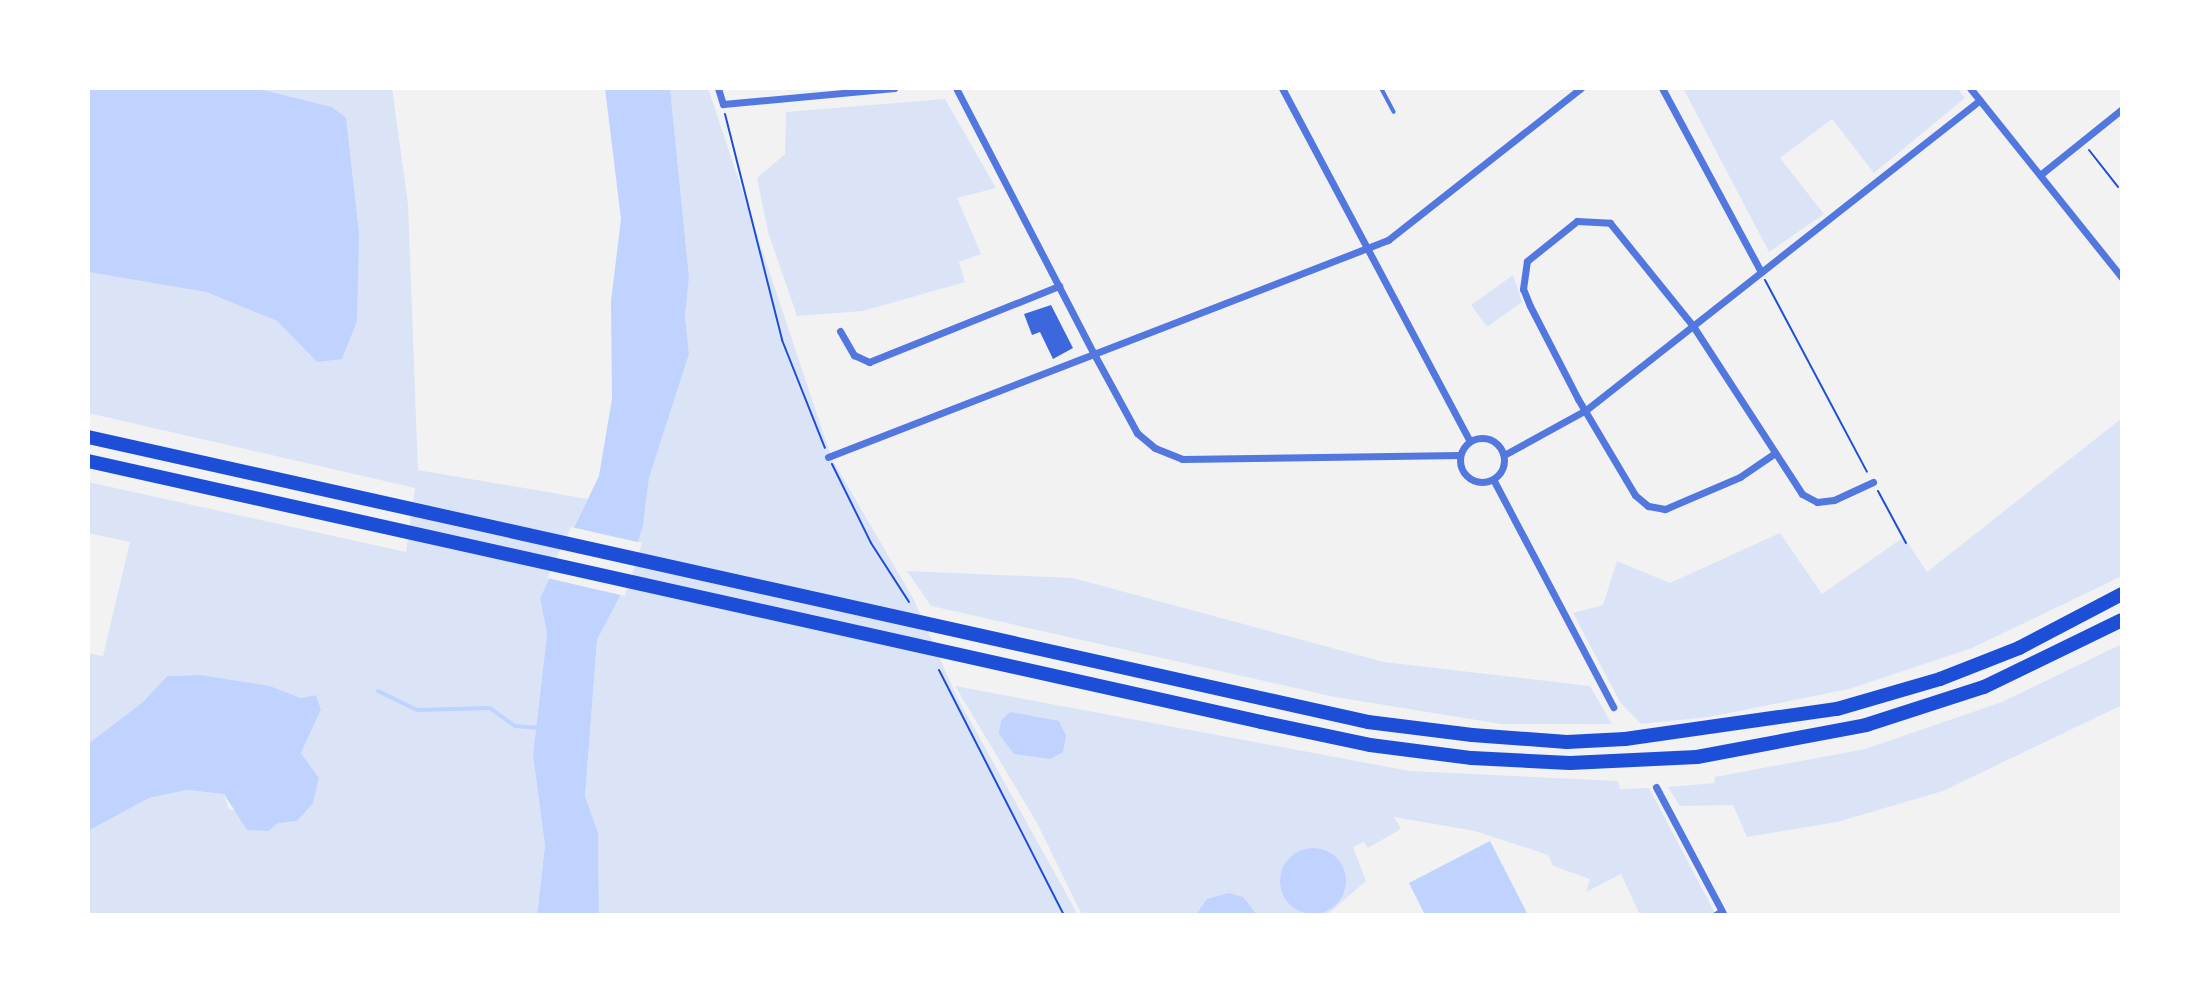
<!DOCTYPE html>
<style>
body{margin:0}
#map{position:relative;width:2210px;height:1003px;overflow:hidden;background:#f2f2f2;font-family:"Nunito Sans",sans-serif}
div>[style]{position:absolute}
[style*='--x']{left:calc(var(--x)*1px);top:calc(var(--y)*1px);width:calc(var(--w)*1px);rotate:calc(var(--a)*1deg)}
.green>*{inset:0;background:#dbe4f7}
.water>*{inset:0;background:#bfd3fe}
.round{border-radius:50%}
.pier>*{inset:0;background:#f2f2f2}
.stream>*{height:4px;margin:-2px;padding:0 2px;transform-origin:2px;border-radius:2px;background:#bfd3fe}
.building>*{inset:0;background:#3d67dc}
.path>*{height:2px;margin:-1px;padding:0 1px;transform-origin:1px;border-radius:1px;background:#1d4ed8}
.service>*{height:4px;margin:-2px;padding:0 2px;transform-origin:2px;border-radius:2px;background:#5277de}
.minor>*{height:7px;margin:-3.5px;padding:0 3.5px;transform-origin:3.5px;border-radius:3.5px;background:#5277de}
.minor>.ring{margin:-3.5px;padding:0;box-sizing:content-box;background:none;border:7px solid #5277de;border-radius:50%}
.motorway>*{height:14px;margin:-7px;padding:0 7px;transform-origin:7px;border-radius:7px;background:#1d4ed8}
span{translate:-50% -50%;white-space:nowrap;text-align:center;line-height:1.15;-webkit-text-stroke:6px #fff;paint-order:stroke}
.frame{position:absolute;inset:0;border:90px solid #fff;pointer-events:none}
</style>
<div id="map">
<div class="green">
<i style="clip-path:polygon(255px 88px,392px 88px,408px 204px,418px 470px,588px 499px,540px 598px,547px 634px,533px 755px,545px 846px,537px 915px,88px 915px,88px 831px,149px 798px,187px 790px,224px 794px,229px 809px,278px 823px,313px 803px,319px 778px,301px 753px,321px 708px,316px 695px,301px 698px,270px 686px,201px 675px,167px 676px,143px 702px,88px 744px,88px 653px,103px 656px,130px 542px,88px 533px,88px 482px,406px 552px,415px 488px,88px 413px,88px 272px,206px 292px,277px 321px,317px 362px,332px 107px)"></i>
<i style="clip-path:polygon(670px 88px,708px 88px,832px 459px,914px 600px,957px 697px,1078px 915px,599px 915px,598px 832px,585px 798px,597px 640px,623px 590px,643px 526px,649px 478px,689px 354px,685px 316px,689px 277px)"></i>
<i style="clip-path:polygon(1683px 88px,1957px 88px,1965px 98px,1874px 173px,1832px 119px,1780px 158px,1824px 214px,1769px 252px)"></i>
<i style="clip-path:polygon(945px 99px,996px 188px,957px 198px,981px 254px,959px 262px,965px 282px,863px 311px,797px 316px,768px 232px,757px 178px,785px 154px,786px 112px)"></i>
<i style="clip-path:polygon(1513px 275px,1522px 302px,1487px 327px,1471px 305px)"></i>
<i style="clip-path:polygon(2122px 418px,2122px 576px,1972px 648px,1849px 689px,1709px 717px,1641px 724px,1620px 702px,1573px 613px,1603px 605px,1617px 561px,1670px 583px,1780px 533px,1822px 594px,1904px 537px,1927px 572px)"></i>
<i style="clip-path:polygon(907px 571px,1073px 578px,1384px 662px,1590px 686px,1612px 724px,1501px 724px,1335px 697px,931px 606px)"></i>
<i style="clip-path:polygon(2122px 644px,2122px 705px,1943px 791px,1837px 822px,1747px 837px,1733px 805px,1680px 806px,1668px 787px,1714px 783px,1715px 777px,1865px 749px,2002px 702px)"></i>
<i style="clip-path:polygon(955px 686px,1410px 771px,1618px 781px,1620px 789px,1649px 788px,1716px 915px,1640px 915px,1621px 874px,1586px 892px,1590px 879px,1553px 866px,1548px 855px,1475px 831px,1394px 817px,1401px 829px,1368px 848px,1364px 842px,1353px 847px,1366px 881px,1327px 915px,1082px 915px,1037px 823px)"></i>
</div>
<div class="water">
<i style="clip-path:polygon(88px 88px,255px 88px,332px 107px,346px 118px,359px 234px,357px 321px,342px 359px,317px 362px,277px 321px,206px 292px,88px 272px)"></i>
<i style="clip-path:polygon(605px 88px,670px 88px,689px 277px,685px 316px,689px 354px,649px 478px,643px 526px,623px 590px,597px 640px,585px 797px,598px 832px,599px 915px,537px 915px,545px 846px,533px 755px,547px 634px,540px 598px,599px 476px,612px 399px,611px 301px,621px 219px)"></i>
<i style="clip-path:polygon(201px 675px,270px 686px,301px 698px,316px 695px,321px 709px,301px 753px,319px 778px,313px 803px,297px 821px,278px 823px,268px 831px,247px 830px,224px 794px,187px 790px,149px 798px,88px 831px,88px 744px,143px 702px,167px 676px)"></i>
<i style="clip-path:polygon(1010px 712px,1059px 721px,1066px 736px,1063px 752px,1050px 759px,1014px 754px,999px 734px,1001px 721px)"></i>
<i style="clip-path:polygon(1490px 841px,1528px 915px,1425px 915px,1409px 883px)"></i>
<i class="round" style="left:1280px;top:848px;width:66px;height:66px"></i>
<i style="clip-path:polygon(1229px 893px,1243px 897px,1257px 915px,1196px 915px,1207px 899px)"></i>
</div>
<div class="pier">
<i style="clip-path:polygon(571px 527px,642px 543px,625px 596px,547px 578px)"></i>
</div>
<div class="stream">
<i style="--x:378;--y:691;--w:43;--a:26"></i>
<i style="--x:417;--y:710;--w:73;--a:-1.6"></i>
<i style="--x:490;--y:708;--w:31;--a:36"></i>
<i style="--x:515;--y:726;--w:27;--a:4"></i>
</div>
<div class="building">
<i style="clip-path:polygon(1051px 305px,1073px 348px,1053px 359px,1040px 332px,1032px 335px,1024px 314px)"></i>
</div>
<div class="path">
<i style="--x:725;--y:114;--w:233;--a:75.8"></i>
<i style="--x:782;--y:340;--w:116;--a:68.3"></i>
<i style="--x:2089;--y:150;--w:47;--a:51.9"></i>
<i style="--x:1765;--y:280;--w:217;--a:62"></i>
<i style="--x:832;--y:464;--w:88;--a:63.7"></i>
<i style="--x:871;--y:543;--w:70;--a:57.2"></i>
<i style="--x:1878;--y:491;--w:59;--a:61.7"></i>
<i style="--x:939;--y:670;--w:275;--a:63"></i>
</div>
<div class="service">
<i style="--x:1381;--y:88;--w:27;--a:62"></i>
<i style="--x:1714;--y:915;--w:9;--a:-32"></i>
</div>
<div class="minor">
<i style="--x:718;--y:88;--w:17;--a:73"></i>
<i style="--x:723;--y:104;--w:172;--a:-5.3"></i>
<i style="--x:956;--y:88;--w:300;--a:62.6"></i>
<i style="--x:1094;--y:354;--w:90;--a:61.4"></i>
<i style="--x:1137;--y:433;--w:23;--a:40"></i>
<i style="--x:1155;--y:448;--w:29;--a:22"></i>
<i style="--x:1182;--y:459;--w:278;--a:-0.8"></i>
<i style="--x:1282;--y:88;--w:400;--a:62"></i>
<i style="--x:1662;--y:88;--w:209;--a:61.7"></i>
<i style="--x:1970;--y:88;--w:243;--a:51.3"></i>
<i style="--x:2040;--y:175;--w:105;--a:-38.8"></i>
<i style="--x:840;--y:331;--w:28;--a:60"></i>
<i style="--x:854;--y:355;--w:17;--a:25"></i>
<i style="--x:869;--y:362;--w:205;--a:-21.8"></i>
<i class="ring" style="left:1460px;top:438px;width:37px;height:37px"></i>
<i style="--x:1775;--y:453;--w:42;--a:145.6"></i>
<i style="--x:1740;--y:477;--w:82;--a:156.9"></i>
<i style="--x:1665;--y:509;--w:17;--a:-170"></i>
<i style="--x:1648;--y:506;--w:17;--a:-140"></i>
<i style="--x:1635;--y:495;--w:112;--a:-120.7"></i>
<i style="--x:1578;--y:399;--w:105;--a:-117.3"></i>
<i style="--x:1530;--y:306;--w:18;--a:-112"></i>
<i style="--x:1523;--y:289;--w:28;--a:-82"></i>
<i style="--x:1527;--y:261;--w:64;--a:-38.7"></i>
<i style="--x:1577;--y:221;--w:33;--a:3"></i>
<i style="--x:1610;--y:223;--w:132;--a:51.1"></i>
<i style="--x:1693;--y:326;--w:200;--a:57"></i>
<i style="--x:1802;--y:494;--w:17;--a:28"></i>
<i style="--x:1817;--y:502;--w:17;--a:-7"></i>
<i style="--x:1834;--y:500;--w:43;--a:-24.8"></i>
<i style="--x:1504;--y:455;--w:94;--a:-28.8"></i>
<i style="--x:1586;--y:410;--w:501;--a:-38.2"></i>
<i style="--x:828;--y:457;--w:601;--a:-21.18"></i>
<i style="--x:1388;--y:240;--w:246;--a:-38.2"></i>
<i style="--x:1493;--y:479;--w:258;--a:62.2"></i>
<i style="--x:1656;--y:787;--w:145;--a:62"></i>
</div>
<div class="motorway">
<i style="--x:88;--y:437;--w:1311;--a:12.55"></i>
<i style="--x:1368;--y:722;--w:105;--a:7.1"></i>
<i style="--x:1472;--y:735;--w:95;--a:4.2"></i>
<i style="--x:1567;--y:742;--w:58;--a:-3"></i>
<i style="--x:1625;--y:739;--w:214;--a:-8.1"></i>
<i style="--x:1837;--y:709;--w:107;--a:-16.2"></i>
<i style="--x:1940;--y:679;--w:85;--a:-21.4"></i>
<i style="--x:2019;--y:648;--w:116;--a:-27.7"></i>
<i style="--x:88;--y:461;--w:1202;--a:12.54"></i>
<i style="--x:1261;--y:722;--w:111;--a:11.9"></i>
<i style="--x:1370;--y:745;--w:103;--a:7.3"></i>
<i style="--x:1472;--y:758;--w:98;--a:2.9"></i>
<i style="--x:1570;--y:763;--w:127;--a:-2.7"></i>
<i style="--x:1697;--y:757;--w:172;--a:-10.7"></i>
<i style="--x:1866;--y:725;--w:124;--a:-17.9"></i>
<i style="--x:1984;--y:687;--w:153;--a:-25.9"></i>
</div>
<div class="frame"></div>
</div>
